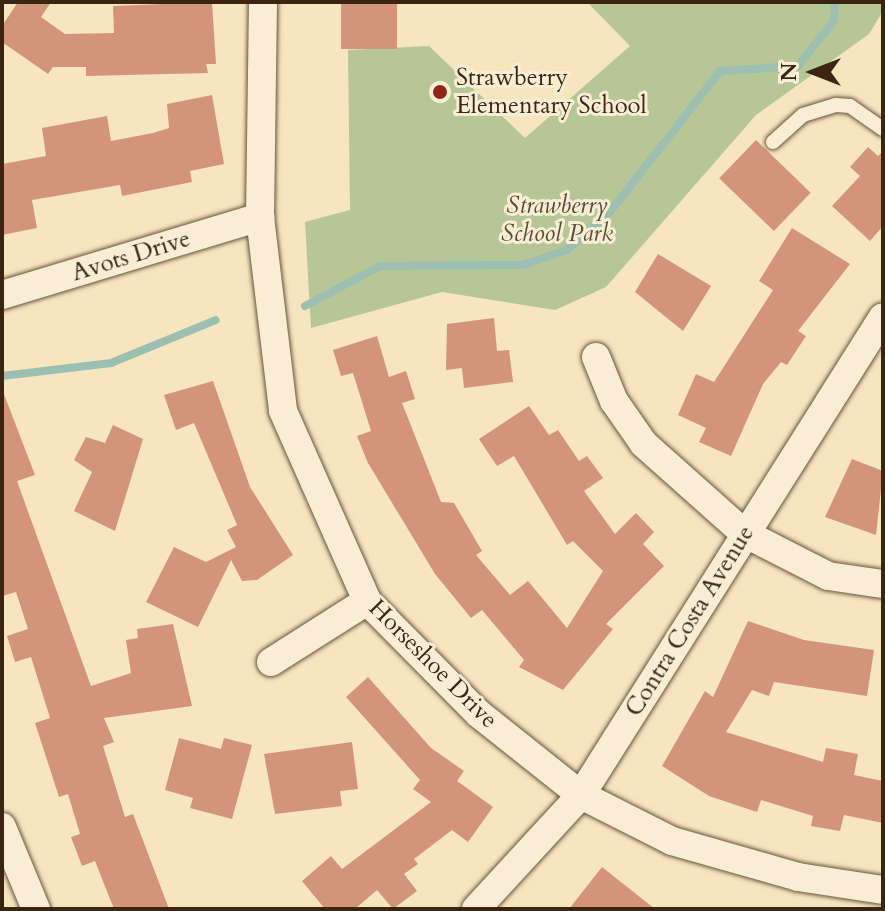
<!DOCTYPE html>
<style>
body{margin:0}
#map{position:relative;width:885px;height:911px;overflow:hidden;background:#f6e5bf;font-family:Cardo,serif}
div>[style]{position:absolute}
[style*='--x']{left:calc(var(--x)*1px);top:calc(var(--y)*1px);width:calc(var(--w)*1px);rotate:calc(var(--a)*1deg)}
.green>*{inset:0;background:#b6c697}
.stream>*{height:8px;margin:-4px;padding:0 4px;transform-origin:4px;border-radius:4px;background:#9dbfb2}
.building>*{inset:0;background:#d4947a;transform-origin:0 0}
.roads{filter:drop-shadow(0 0 2px #6a543d) drop-shadow(0 0 2px #6a543d)}
.lane>*{height:14px;margin:-7px;padding:0 7px;transform-origin:7px;border-radius:7px;background:#f9eed5}
.street>*{height:28px;margin:-14px;padding:0 14px;transform-origin:14px;border-radius:14px;background:#f9eed5}
.dots>*{width:22px;height:22px;translate:-50% -50%;box-sizing:border-box;border:4px solid #f9eed5;border-radius:50%}
span{translate:-50% -50%;white-space:nowrap;text-align:center;line-height:1.15;-webkit-text-stroke:6px #f9eed5;paint-order:stroke}
.poi-label{font-size:24px;color:#3b2412}
.left{translate:0 -50%;text-align:left}
.park-label{font-size:24px;color:#5a4c33;font-style:italic}
.street-label{font-size:24px;color:#3b2412}
.frame{position:absolute;inset:0;border:4px solid #3b2412;pointer-events:none}
.north{position:absolute;left:773px;top:32px;width:80px;height:80px;-webkit-text-stroke:6px #f9eed5;paint-order:stroke;rotate:270deg;font-size:22px;font-weight:700;line-height:32px;text-align:center;color:#3b2412}
.north::after{content:'';display:block;margin:auto;width:28px;height:36px;background:#3b2412;clip-path:polygon(50% 0,100% 100%,50% 72%,0 100%)}
</style>
<div id="map">
<div class="green">
<i style="clip-path:polygon(587px 2px,883px 2px,883px 11px,869px 34px,756px 115px,606px 287px,555px 310px,442px 292px,311px 328px,305px 222px,350px 210px,348px 50px,429px 46px,525px 138px,630px 46px)"></i>
</div>
<div class="stream">
<i style="--x:305;--y:306;--w:85;--a:-28.1"></i>
<i style="--x:380;--y:266;--w:143;--a:-0.4"></i>
<i style="--x:523;--y:265;--w:46;--a:-18.8"></i>
<i style="--x:567;--y:250;--w:57;--a:-41.5"></i>
<i style="--x:610;--y:212;--w:179;--a:-52"></i>
<i style="--x:720;--y:71;--w:78;--a:-3.7"></i>
<i style="--x:798;--y:66;--w:56;--a:-51.5"></i>
<i style="--x:833;--y:22;--w:20;--a:-84"></i>
<i style="--x:2;--y:376;--w:110;--a:-6.8"></i>
<i style="--x:111;--y:363;--w:113;--a:-22.3"></i>
</div>
<div class="building">
<i style="clip-path:polygon(18px 2px,51px 2px,41px 17px,65px 34px,114px 33px,113px 6px,212px 2px,216px 64px,206px 64px,208px 73px,86px 76px,86px 67px,53px 67px,48px 74px,2px 42px,2px 26px)"></i>
<i style="left:341px;top:2px;width:56px;height:47px"></i>
<i style="clip-path:polygon(212px 95px,224px 164px,190px 171px,192px 182px,122px 196px,120px 185px,32px 200px,37px 228px,2px 235px,2px 164px,46px 156px,42px 128px,107px 116px,111px 141px,153px 133px,169px 128px,167px 104px)"></i>
<i style="left:756px;top:140px;width:76px;height:53px;rotate:44deg"></i>
<i style="clip-path:polygon(868px 147px,878px 156px,883px 151px,883px 226px,870px 241px,832px 206px,860px 176px,850px 167px)"></i>
<i style="clip-path:polygon(792px 228px,850px 264px,798px 331px,806px 336px,787px 365px,781px 362px,763px 384px,731px 456px,699px 442px,706px 428px,678px 415px,696px 374px,714px 382px,773px 290px,759px 281px)"></i>
<i style="clip-path:polygon(658px 254px,711px 286px,683px 331px,635px 292px)"></i>
<i style="clip-path:polygon(494px 318px,497px 351px,509px 350px,513px 382px,464px 388px,462px 368px,446px 370px,447px 324px)"></i>
<i style="clip-path:polygon(377px 336px,389px 377px,406px 371px,415px 399px,402px 403px,441px 502px,454px 503px,482px 551px,476px 555px,510px 595px,528px 581px,567px 628px,603px 571px,573px 541px,567px 545px,514px 456px,497px 466px,479px 439px,529px 406px,549px 435px,558px 430px,579px 461px,587px 456px,603px 478px,584px 491px,615px 534px,636px 513px,654px 532px,643px 544px,664px 566px,606px 624px,613px 629px,563px 690px,519px 667px,524px 660px,482px 610px,471px 618px,435px 574px,368px 463px,357px 436px,371px 431px,353px 373px,341px 376px,333px 350px)"></i>
<i style="clip-path:polygon(213px 381px,250px 487px,293px 555px,257px 580px,242px 581px,231px 560px,198px 627px,146px 602px,174px 547px,206px 562px,236px 547px,227px 530px,237px 525px,194px 423px,176px 430px,164px 395px)"></i>
<i style="clip-path:polygon(2px 389px,35px 475px,17px 481px,91px 686px,131px 673px,126px 640px,138px 638px,137px 629px,173px 624px,192px 706px,104px 718px,114px 742px,103px 746px,125px 817px,133px 814px,169px 909px,114px 909px,95px 861px,82px 866px,71px 837px,80px 834px,68px 794px,59px 797px,35px 723px,50px 718px,31px 657px,15px 662px,7px 636px,28px 629px,16px 592px,2px 596px)"></i>
<i style="clip-path:polygon(113px 425px,143px 439px,115px 531px,74px 511px,92px 472px,74px 460px,86px 437px,105px 443px)"></i>
<i style="clip-path:polygon(852px 459px,883px 471px,876px 535px,825px 517px)"></i>
<i style="clip-path:polygon(748px 621px,804px 640px,874px 650px,867px 696px,774px 682px,769px 696px,752px 690px,726px 732px,823px 762px,826px 748px,858px 754px,854px 775px,883px 781px,883px 823px,844px 815px,840px 831px,811px 826px,813px 816px,761px 800px,757px 812px,709px 796px,662px 766px,705px 691px,713px 697px)"></i>
<i style="clip-path:polygon(368px 677px,431px 748px,464px 771px,457px 781px,493px 807px,468px 842px,452px 830px,414px 859px,418px 864px,404px 874px,417px 891px,393px 909px,377px 890px,355px 909px,325px 909px,302px 881px,331px 856px,342px 869px,431px 802px,413px 789px,420px 780px,346px 697px)"></i>
<i style="clip-path:polygon(179px 738px,221px 749px,224px 738px,252px 745px,232px 819px,190px 808px,193px 798px,165px 790px)"></i>
<i style="clip-path:polygon(352px 742px,358px 789px,340px 791px,342px 806px,275px 814px,264px 754px)"></i>
<i style="clip-path:polygon(602px 867px,655px 909px,569px 909px)"></i>
</div>
<div class="roads">
<div class="lane">
<i style="--x:773;--y:142;--w:40;--a:-42"></i>
<i style="--x:803;--y:115;--w:34;--a:-17"></i>
<i style="--x:836;--y:105;--w:14;--a:4"></i>
<i style="--x:850;--y:106;--w:40;--a:34.9"></i>
</div>
<div class="street">
<i style="--x:263;--y:2;--w:215;--a:90.8"></i>
<i style="--x:260;--y:217;--w:195;--a:83.2"></i>
<i style="--x:283;--y:411;--w:208;--a:66.1"></i>
<i style="--x:367;--y:601;--w:159;--a:45.3"></i>
<i style="--x:479;--y:714;--w:130;--a:38.5"></i>
<i style="--x:581;--y:795;--w:102;--a:26.8"></i>
<i style="--x:672;--y:841;--w:131;--a:15.9"></i>
<i style="--x:798;--y:877;--w:86;--a:8.7"></i>
<i style="--x:2;--y:295;--w:270;--a:-16.8"></i>
<i style="--x:596;--y:357;--w:48;--a:67.8"></i>
<i style="--x:614;--y:401;--w:52;--a:55.1"></i>
<i style="--x:644;--y:444;--w:134;--a:41.7"></i>
<i style="--x:744;--y:533;--w:94;--a:27.1"></i>
<i style="--x:828;--y:576;--w:56;--a:8.3"></i>
<i style="--x:271;--y:662;--w:114;--a:-32.4"></i>
<i style="--x:2;--y:827;--w:89;--a:67.5"></i>
<i style="--x:476;--y:909;--w:155;--a:-47.4"></i>
<i style="--x:581;--y:795;--w:565;--a:-57.72"></i>
</div>
</div>
<div class="dots">
<i style="left:440px;top:92px;background:#8f2418"></i>
</div>
<div class="poi-label">
<span class="left" style="left:456px;top:92px">Strawberry<br>Elementary School</span>
</div>
<div class="park-label">
<span style="left:557px;top:220px">Strawberry<br>School Park</span>
</div>
<div class="street-label">
<span style="left:131px;top:256px;rotate:-17deg">Avots Drive</span>
<span style="left:690px;top:621px;rotate:-58deg">Contra Costa Avenue</span>
<span style="left:433px;top:664px;rotate:45deg">Horseshoe Drive</span>
</div>
<div class="frame"></div>
<div class="north">N</div>
</div>
